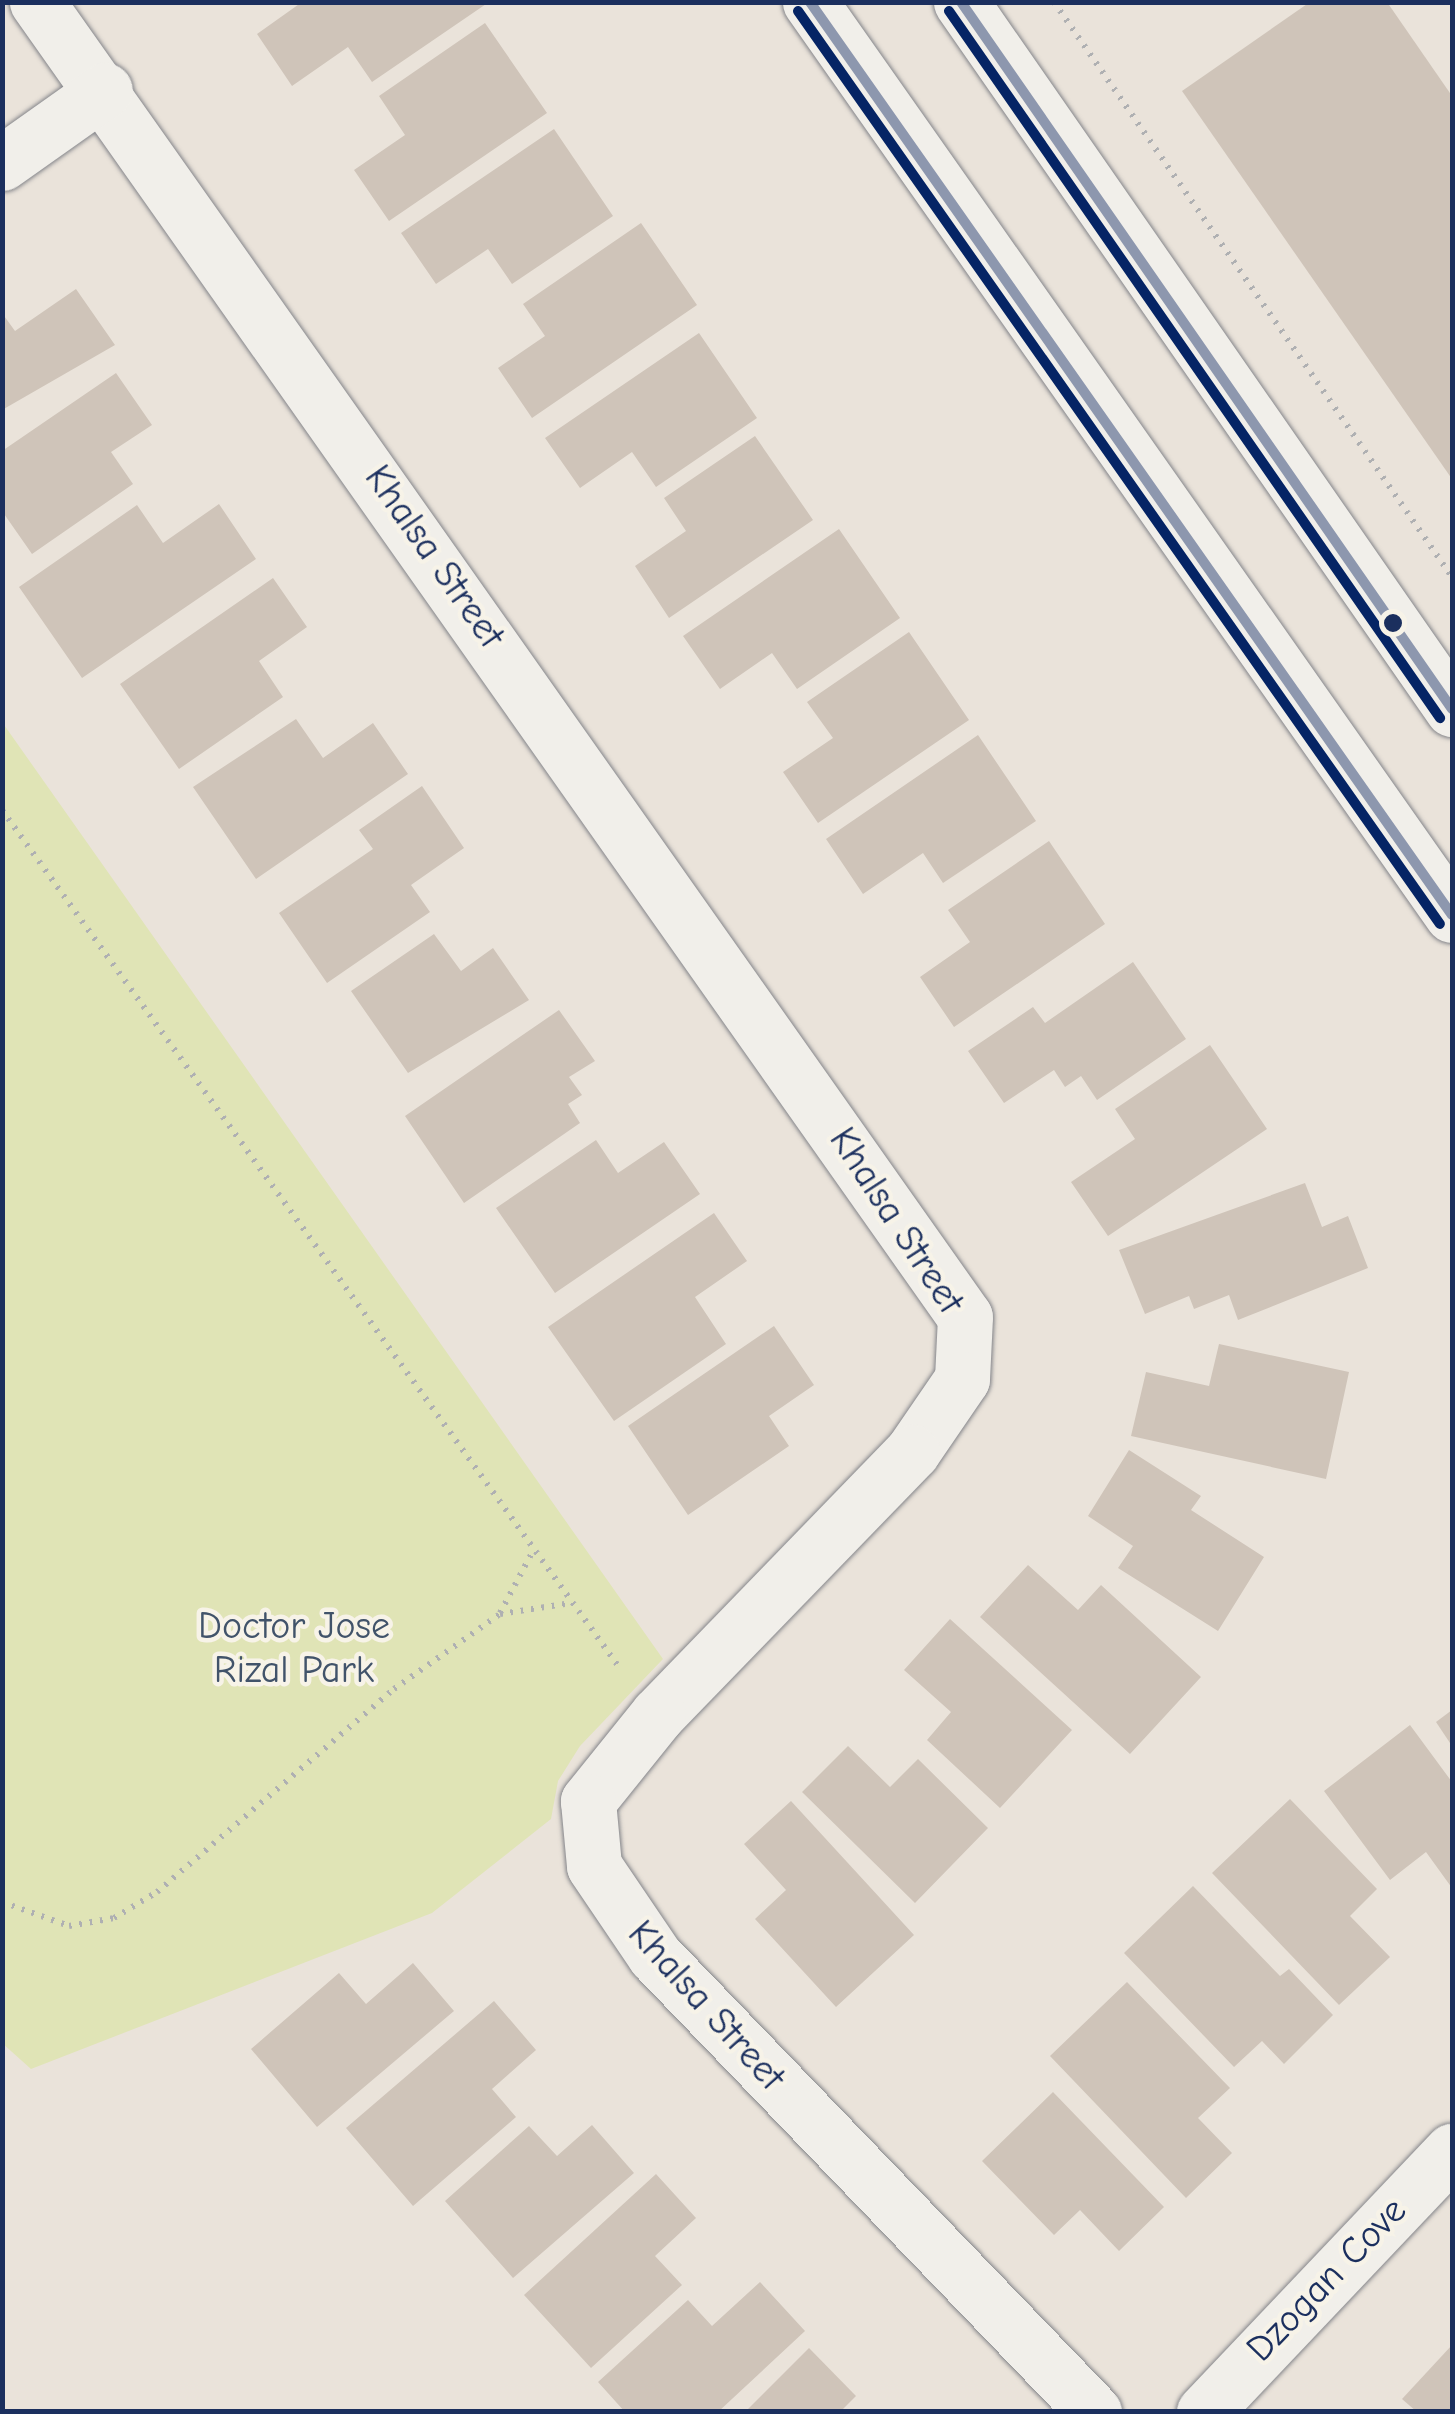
<!DOCTYPE html>
<style>
body{margin:0}
#map{position:relative;width:1455px;height:2414px;overflow:hidden;background:#eae3da;font-family:"Comic Neue",sans-serif}
div>[style]{position:absolute}
[style*='--x']{left:calc(var(--x)*1px);top:calc(var(--y)*1px);width:calc(var(--w)*1px);rotate:calc(var(--a)*1deg)}
.green>*{inset:0;background:#e0e4b6}
.building>*{inset:0;background:#cfc4b9}
.path>*{height:6px;margin-top:-3px;transform-origin:0;background:repeating-linear-gradient(90deg,#afb0b2 0 2.5px,transparent 0 10.5px)}
.roads{filter:drop-shadow(0 0 2px #84858a) drop-shadow(0 0 2px #84858a)}
.minor>*{height:55px;margin:-27.5px;padding:0 27.5px;transform-origin:27.5px;border-radius:27.5px;background:#f1efea}
.bus-1>*{height:10px;margin:-5px;padding:0 5px;transform-origin:5px;border-radius:5px;background:#8d97ae}
.bus-2>*{height:10px;margin:-5px;padding:0 5px;transform-origin:5px;border-radius:5px;background:#052465}
.dots>*{width:28px;height:28px;translate:-50% -50%;box-sizing:border-box;border:5px solid #f7f3e8;border-radius:50%}
span{translate:-50% -50%;white-space:nowrap;text-align:center;line-height:1.15;-webkit-text-stroke:9px #f7f3e8;paint-order:stroke}
.street-label{font-size:38px;color:#1b2f5e}
.park-label{font-size:38px;color:#41536a}
.frame{position:absolute;inset:0;border:5px solid #1b2f5e;pointer-events:none}
</style>
<div id="map">
<div class="green">
<i style="clip-path:polygon(2px 722px,663px 1659px,580px 1746px,558px 1781px,551px 1819px,432px 1913px,31px 2069px,2px 2043px)"></i>
</div>
<div class="building">
<i style="clip-path:polygon(302px 2px,489px 2px,372px 82px,348px 47px,292px 86px,257px 34px)"></i>
<i style="clip-path:polygon(1310px 2px,1387px 2px,1452px 96px,1452px 479px,1182px 91px)"></i>
<i style="clip-path:polygon(485px 23px,547px 113px,389px 221px,354px 170px,405px 135px,379px 96px)"></i>
<i style="clip-path:polygon(554px 129px,613px 216px,512px 284px,488px 249px,436px 284px,401px 233px)"></i>
<i style="clip-path:polygon(641px 223px,697px 305px,532px 418px,498px 368px,545px 336px,523px 304px)"></i>
<i style="clip-path:polygon(76px 289px,115px 345px,2px 410px,2px 313px,15px 331px)"></i>
<i style="clip-path:polygon(699px 333px,757px 418px,656px 487px,632px 452px,580px 488px,545px 438px)"></i>
<i style="clip-path:polygon(116px 373px,152px 425px,111px 452px,133px 484px,32px 554px,2px 511px,2px 451px)"></i>
<i style="clip-path:polygon(755px 436px,813px 520px,669px 618px,635px 566px,686px 531px,664px 498px)"></i>
<i style="clip-path:polygon(219px 504px,256px 559px,82px 678px,19px 587px,137px 505px,163px 543px)"></i>
<i style="clip-path:polygon(839px 529px,900px 618px,797px 689px,772px 653px,720px 689px,683px 636px)"></i>
<i style="clip-path:polygon(273px 578px,307px 627px,259px 661px,283px 697px,179px 769px,120px 684px)"></i>
<i style="clip-path:polygon(909px 632px,969px 720px,818px 823px,783px 772px,833px 738px,807px 702px)"></i>
<i style="clip-path:polygon(296px 719px,323px 758px,373px 723px,408px 774px,256px 879px,193px 787px)"></i>
<i style="clip-path:polygon(978px 735px,1036px 821px,943px 883px,923px 853px,863px 894px,826px 839px)"></i>
<i style="clip-path:polygon(422px 786px,464px 848px,411px 885px,430px 912px,327px 983px,279px 913px,373px 849px,359px 830px)"></i>
<i style="clip-path:polygon(1049px 841px,1105px 924px,954px 1027px,920px 977px,970px 942px,948px 910px)"></i>
<i style="clip-path:polygon(434px 934px,461px 971px,493px 948px,529px 1000px,408px 1073px,351px 991px)"></i>
<i style="clip-path:polygon(1133px 962px,1186px 1039px,1097px 1100px,1081px 1076px,1065px 1087px,1054px 1070px,1004px 1103px,968px 1051px,1033px 1007px,1045px 1023px)"></i>
<i style="clip-path:polygon(559px 1010px,595px 1061px,569px 1077px,582px 1095px,568px 1104px,580px 1123px,464px 1203px,405px 1116px)"></i>
<i style="clip-path:polygon(1210px 1045px,1267px 1129px,1108px 1236px,1071px 1182px,1135px 1139px,1115px 1109px)"></i>
<i style="clip-path:polygon(596px 1140px,618px 1173px,664px 1142px,700px 1194px,555px 1293px,496px 1208px)"></i>
<i style="clip-path:polygon(1305px 1183px,1322px 1227px,1348px 1216px,1368px 1268px,1238px 1320px,1229px 1295px,1194px 1309px,1189px 1296px,1145px 1314px,1119px 1250px)"></i>
<i style="clip-path:polygon(714px 1213px,747px 1261px,695px 1297px,726px 1344px,614px 1421px,548px 1327px)"></i>
<i style="clip-path:polygon(774px 1326px,814px 1385px,769px 1416px,789px 1446px,688px 1515px,628px 1426px)"></i>
<i style="clip-path:polygon(1219px 1344px,1349px 1372px,1326px 1479px,1131px 1436px,1146px 1372px,1209px 1386px)"></i>
<i style="clip-path:polygon(1129px 1450px,1201px 1496px,1191px 1510px,1264px 1557px,1218px 1631px,1118px 1568px,1133px 1546px,1088px 1516px)"></i>
<i style="clip-path:polygon(1028px 1565px,1078px 1610px,1101px 1585px,1201px 1677px,1130px 1754px,980px 1617px)"></i>
<i style="clip-path:polygon(950px 1619px,1072px 1730px,1000px 1808px,927px 1740px,951px 1712px,904px 1670px)"></i>
<i style="clip-path:polygon(1452px 1710px,1452px 1746px,1436px 1722px)"></i>
<i style="clip-path:polygon(1410px 1725px,1452px 1782px,1452px 1888px,1426px 1852px,1390px 1880px,1324px 1791px)"></i>
<i style="clip-path:polygon(848px 1746px,890px 1787px,918px 1759px,988px 1828px,915px 1903px,802px 1792px)"></i>
<i style="clip-path:polygon(1290px 1799px,1377px 1889px,1350px 1916px,1390px 1957px,1339px 2005px,1212px 1873px)"></i>
<i style="clip-path:polygon(791px 1801px,914px 1935px,836px 2007px,755px 1919px,786px 1890px,744px 1844px)"></i>
<i style="clip-path:polygon(1193px 1886px,1280px 1976px,1289px 1969px,1333px 2015px,1284px 2064px,1262px 2041px,1234px 2067px,1124px 1953px)"></i>
<i style="clip-path:polygon(413px 1963px,454px 2011px,317px 2127px,251px 2049px,339px 1973px,366px 2004px)"></i>
<i style="clip-path:polygon(1127px 1982px,1230px 2088px,1198px 2118px,1232px 2153px,1186px 2198px,1050px 2056px)"></i>
<i style="clip-path:polygon(494px 2001px,536px 2050px,492px 2089px,516px 2117px,413px 2206px,346px 2128px)"></i>
<i style="clip-path:polygon(1053px 2092px,1164px 2207px,1119px 2251px,1080px 2210px,1054px 2235px,982px 2161px)"></i>
<i style="clip-path:polygon(592px 2125px,634px 2173px,513px 2278px,445px 2201px,529px 2126px,557px 2156px)"></i>
<i style="clip-path:polygon(656px 2174px,696px 2218px,655px 2256px,682px 2285px,591px 2368px,524px 2295px)"></i>
<i style="clip-path:polygon(760px 2282px,805px 2331px,718px 2412px,625px 2412px,598px 2382px,688px 2300px,712px 2326px)"></i>
<i style="clip-path:polygon(1452px 2345px,1452px 2412px,1417px 2412px,1402px 2399px)"></i>
<i style="clip-path:polygon(809px 2348px,856px 2396px,840px 2412px,745px 2412px)"></i>
</div>
<div class="path">
<i style="--x:1054;--y:2;--w:699;--a:55.31"></i>
<i style="--x:2;--y:810;--w:1056;--a:54.25"></i>
<i style="--x:500;--y:1613;--w:70;--a:-62"></i>
<i style="--x:2;--y:1902;--w:71;--a:19.7"></i>
<i style="--x:69;--y:1926;--w:46;--a:-10.1"></i>
<i style="--x:114;--y:1918;--w:50;--a:-31.2"></i>
<i style="--x:157;--y:1892;--w:312;--a:-40.6"></i>
<i style="--x:394;--y:1689;--w:130;--a:-35.3"></i>
<i style="--x:500;--y:1614;--w:72;--a:-8.8"></i>
</div>
<div class="roads">
<div class="minor">
<i style="--x:37;--y:2;--w:1609;--a:54.79"></i>
<i style="--x:965;--y:1317;--w:62;--a:92.8"></i>
<i style="--x:962;--y:1379;--w:88;--a:124.4"></i>
<i style="--x:912;--y:1452;--w:365;--a:134.1"></i>
<i style="--x:658;--y:1714;--w:112;--a:128.8"></i>
<i style="--x:588;--y:1801;--w:65;--a:84.7"></i>
<i style="--x:594;--y:1866;--w:109;--a:55.9"></i>
<i style="--x:655;--y:1956;--w:633;--a:46.09"></i>
<i style="--x:810;--y:2;--w:1116;--a:54.89"></i>
<i style="--x:961;--y:2;--w:861;--a:55.22"></i>
<i style="--x:2;--y:163;--w:126;--a:-35.3"></i>
<i style="--x:1204;--y:2412;--w:360;--a:-46.5"></i>
</div>
</div>
<div class="bus-1">
<i style="--x:810;--y:2;--w:1116;--a:54.89"></i>
<i style="--x:961;--y:2;--w:861;--a:55.22"></i>
</div>
<div class="bus-2">
<i style="--x:798;--y:11;--w:1116;--a:54.89"></i>
<i style="--x:949;--y:11;--w:861;--a:55.22"></i>
</div>
<div class="dots">
<i style="left:1393px;top:623px;background:#1b2f5e"></i>
</div>
<div class="street-label">
<span style="left:434px;top:557px;rotate:55deg">Khalsa Street</span>
<span style="left:896px;top:1221px;rotate:57deg">Khalsa Street</span>
<span style="left:706px;top:2006px;rotate:48deg">Khalsa Street</span>
<span style="left:1327px;top:2280px;rotate:-46deg">Dzogan Cove</span>
</div>
<div class="park-label">
<span style="left:294px;top:1649px">Doctor Jose<br>Rizal Park</span>
</div>
<div class="frame"></div>
</div>
